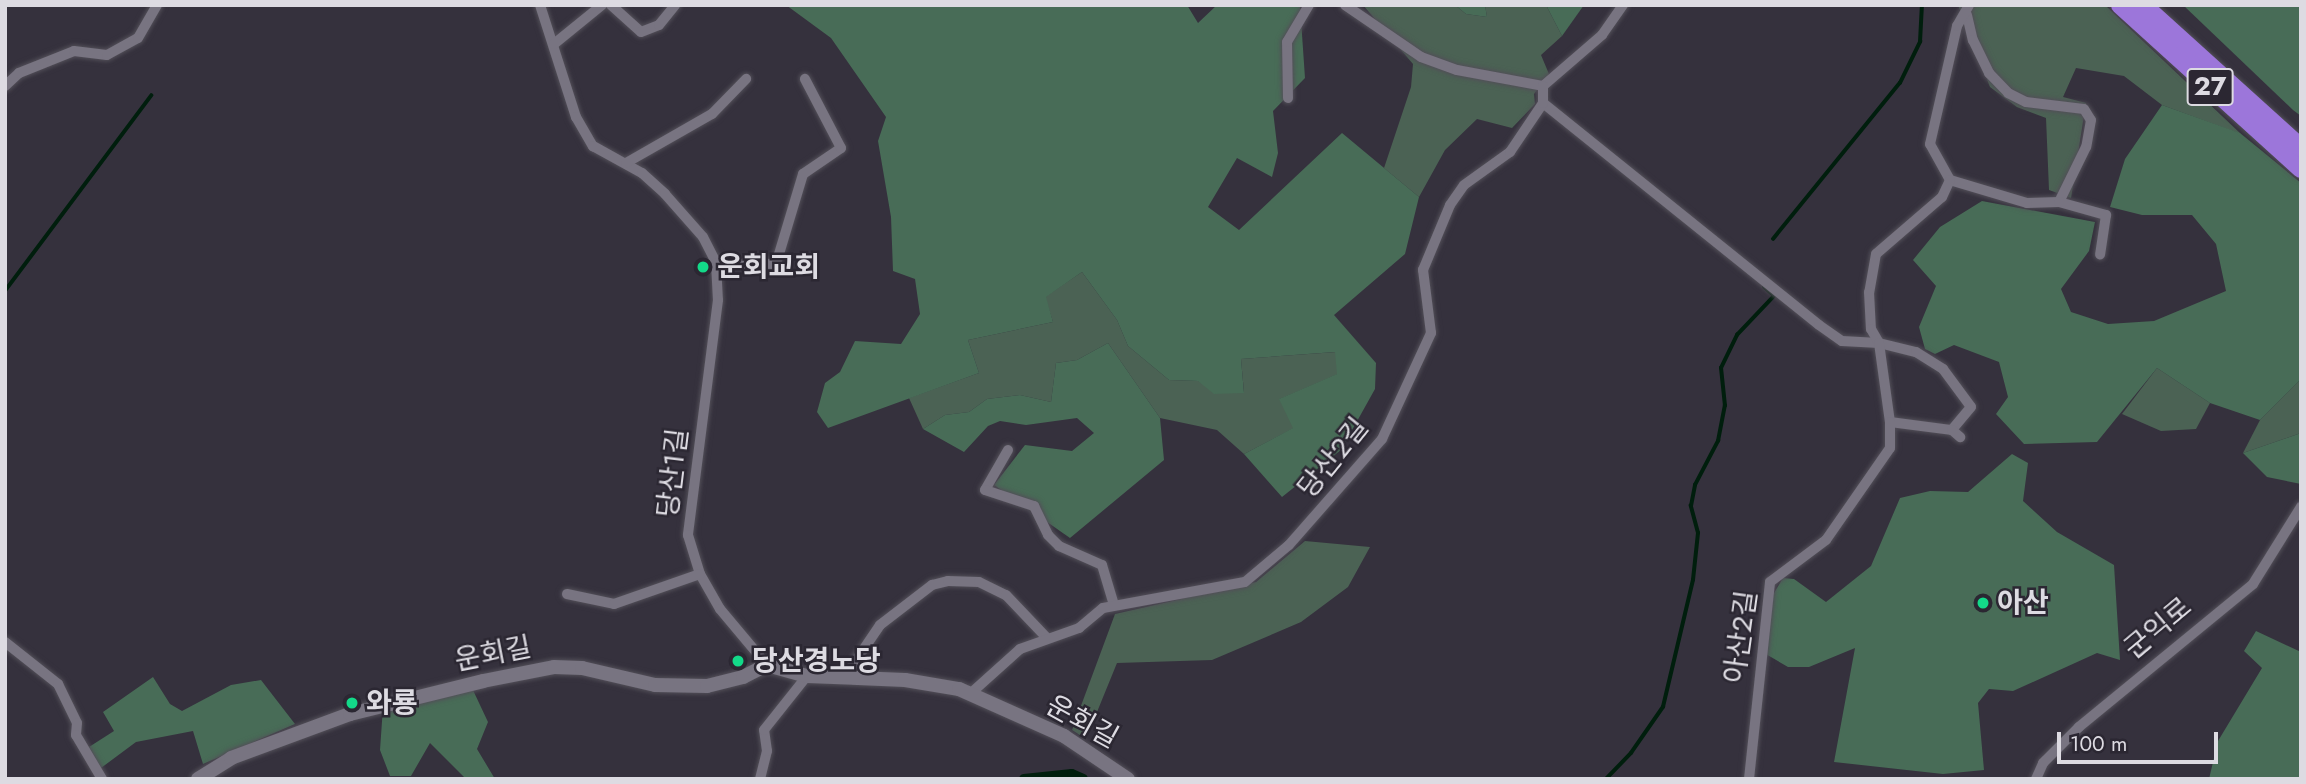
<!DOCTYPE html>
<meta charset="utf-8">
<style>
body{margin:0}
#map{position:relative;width:2306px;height:784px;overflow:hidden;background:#35313d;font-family:Jost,"Noto Sans KR",sans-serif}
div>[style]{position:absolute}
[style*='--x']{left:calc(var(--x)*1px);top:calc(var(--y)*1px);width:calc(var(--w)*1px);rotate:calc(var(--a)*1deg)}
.green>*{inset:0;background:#4b6254}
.forest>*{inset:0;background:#486c57}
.stream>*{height:3.5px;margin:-1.75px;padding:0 1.75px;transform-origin:1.75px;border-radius:1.75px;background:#001e0d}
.canal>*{height:10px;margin:-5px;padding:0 5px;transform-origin:5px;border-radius:5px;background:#001e0d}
.roads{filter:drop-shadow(0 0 2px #524f58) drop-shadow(0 0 2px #524f58)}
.minor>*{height:10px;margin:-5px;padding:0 5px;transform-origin:5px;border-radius:5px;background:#787481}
.tertiary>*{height:14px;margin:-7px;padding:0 7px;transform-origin:7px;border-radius:7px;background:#787481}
.trunk>*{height:18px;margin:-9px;padding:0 9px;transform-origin:9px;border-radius:9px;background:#9c76da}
.dots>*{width:19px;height:19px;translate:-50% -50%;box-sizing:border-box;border:4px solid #2b2732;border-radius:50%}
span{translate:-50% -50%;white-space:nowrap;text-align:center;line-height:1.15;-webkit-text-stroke:5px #2b2732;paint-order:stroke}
.shield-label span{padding:2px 5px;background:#2b2732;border:2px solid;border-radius:5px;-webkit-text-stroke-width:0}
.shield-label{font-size:26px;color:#dddbe2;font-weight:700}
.poi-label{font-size:28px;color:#dddbe2;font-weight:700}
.left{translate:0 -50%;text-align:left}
.street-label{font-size:28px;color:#dddbe2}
.frame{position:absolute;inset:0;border:7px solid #dddbe2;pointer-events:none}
.scale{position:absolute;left:2057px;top:732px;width:161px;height:32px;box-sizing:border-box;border:4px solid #dddbe2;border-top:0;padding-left:9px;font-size:21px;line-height:24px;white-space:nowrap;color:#dddbe2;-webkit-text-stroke:5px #2b2732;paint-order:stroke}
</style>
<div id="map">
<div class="green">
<i style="clip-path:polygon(1363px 5px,1455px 5px,1466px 14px,1487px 17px,1485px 5px,1546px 5px,1562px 36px,1541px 55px,1549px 74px,1534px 94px,1535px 104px,1512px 128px,1477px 119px,1445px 150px,1419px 197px,1384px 168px,1411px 87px,1413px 64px)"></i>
<i style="clip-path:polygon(1958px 5px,2105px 5px,2241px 134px,2162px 105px,2124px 76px,2076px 68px,2063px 97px,2086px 103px,2071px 198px,2049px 190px,2046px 118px,2017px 107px,1990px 87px)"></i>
<i style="clip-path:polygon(1082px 272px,1117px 320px,1128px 346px,1169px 380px,1198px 381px,1244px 392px,1241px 359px,1336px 352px,1338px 374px,1280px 399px,1294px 428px,1244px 454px,1217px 430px,1160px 418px,1108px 343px,1077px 360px,1056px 363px,1051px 402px,1020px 395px,987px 399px,969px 412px,945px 415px,923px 429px,909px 398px,979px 373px,968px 340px,1053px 322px,1045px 297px)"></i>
<i style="clip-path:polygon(2157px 368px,2210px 403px,2196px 429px,2161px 431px,2122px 414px)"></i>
<i style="clip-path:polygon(2301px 379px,2301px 433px,2243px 453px,2260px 420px)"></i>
<i style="clip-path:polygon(1305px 541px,1370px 547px,1348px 587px,1301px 622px,1212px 660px,1117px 663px,1086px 739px,1072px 730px,1115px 614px,1256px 582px)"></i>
</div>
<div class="forest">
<i style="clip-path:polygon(786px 5px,1187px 5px,1198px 23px,1217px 5px,1300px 5px,1305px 78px,1273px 111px,1278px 153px,1272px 177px,1237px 158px,1208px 207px,1239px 230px,1342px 133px,1419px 197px,1405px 254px,1334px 315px,1376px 363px,1375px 389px,1341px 450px,1282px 497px,1244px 454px,1293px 428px,1279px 399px,1337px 374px,1335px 352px,1241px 359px,1244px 393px,1214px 394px,1198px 381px,1169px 380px,1128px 346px,1117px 320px,1082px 272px,1046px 297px,1053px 322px,968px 340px,979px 373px,828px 428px,817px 412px,825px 383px,840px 372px,855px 341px,901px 344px,920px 314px,915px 279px,893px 271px,891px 217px,878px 141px,886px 117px,831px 38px)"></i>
<i style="clip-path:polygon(1455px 5px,1485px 5px,1487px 17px,1466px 14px)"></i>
<i style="clip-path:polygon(1546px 5px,1584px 5px,1562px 36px)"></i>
<i style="clip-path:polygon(2183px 5px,2301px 5px,2301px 116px,2293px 110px)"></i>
<i style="clip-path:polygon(2162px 105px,2240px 133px,2301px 183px,2301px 379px,2260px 420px,2210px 403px,2157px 368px,2097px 442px,2024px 444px,1996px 414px,2008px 397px,1999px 362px,1954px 345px,1935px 354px,1925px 349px,1919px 327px,1936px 286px,1913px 260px,1940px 227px,1982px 201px,2095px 222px,2089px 251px,2061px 289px,2071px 312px,2108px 324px,2154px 321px,2226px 291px,2216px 244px,2192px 215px,2142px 215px,2110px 207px,2125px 159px)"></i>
<i style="clip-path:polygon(1108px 343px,1160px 418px,1164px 460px,1070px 538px,994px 485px,1025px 445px,1072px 451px,1094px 433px,1077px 418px,1026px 425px,1000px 421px,988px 426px,964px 452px,923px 429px,945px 415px,969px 412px,987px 399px,1020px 395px,1051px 402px,1056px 363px,1077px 360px)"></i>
<i style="clip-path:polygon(2301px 433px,2301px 484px,2267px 477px,2243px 453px)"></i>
<i style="clip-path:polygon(2012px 454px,2028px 463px,2023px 501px,2057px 532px,2114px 565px,2120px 660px,2097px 653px,2013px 691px,1989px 689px,1978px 703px,1984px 770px,1943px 774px,1834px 762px,1855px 648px,1809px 667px,1788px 667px,1764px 653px,1771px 598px,1783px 578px,1794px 579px,1826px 602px,1871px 566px,1900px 498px,1930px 491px,1968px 492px)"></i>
<i style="clip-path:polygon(2256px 631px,2301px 652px,2301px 779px,2209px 779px,2218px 741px,2262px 668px,2244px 651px)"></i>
<i style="clip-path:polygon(153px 677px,170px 704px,182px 711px,231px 685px,261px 680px,295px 724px,203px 764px,193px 731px,136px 742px,101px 768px,89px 747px,114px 731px,103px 712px)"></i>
<i style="clip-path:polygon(472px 688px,488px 722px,477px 749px,495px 779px,466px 779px,430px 743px,411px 776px,390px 776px,380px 750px,383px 707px)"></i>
</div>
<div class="stream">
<i style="--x:1773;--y:239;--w:201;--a:-50.9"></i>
<i style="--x:1900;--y:83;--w:46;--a:-64"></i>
<i style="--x:1920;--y:42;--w:37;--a:-87"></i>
<i style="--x:5;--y:291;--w:244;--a:-53.2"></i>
<i style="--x:1606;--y:779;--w:36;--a:-46"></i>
<i style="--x:1631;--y:753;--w:56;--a:-55.2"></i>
<i style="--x:1663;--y:707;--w:130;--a:-76.7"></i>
<i style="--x:1693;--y:580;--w:47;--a:-83.9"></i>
<i style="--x:1698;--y:533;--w:28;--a:-105"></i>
<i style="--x:1691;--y:506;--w:21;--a:-79"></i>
<i style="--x:1695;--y:485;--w:50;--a:-62.4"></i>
<i style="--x:1718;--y:441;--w:36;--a:-79"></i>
<i style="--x:1725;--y:406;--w:38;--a:-96"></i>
<i style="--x:1721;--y:368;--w:37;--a:-64"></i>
<i style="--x:1737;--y:335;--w:54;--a:-46.5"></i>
<i style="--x:1774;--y:296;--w:13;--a:-138"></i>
</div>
<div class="canal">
<i style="--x:1024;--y:779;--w:48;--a:-5.9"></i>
<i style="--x:1072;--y:774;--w:12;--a:24"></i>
</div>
<div class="roads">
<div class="minor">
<i style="--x:540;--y:5;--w:118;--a:72.2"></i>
<i style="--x:576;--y:117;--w:34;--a:60"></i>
<i style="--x:593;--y:146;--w:56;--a:28.9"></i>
<i style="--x:642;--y:173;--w:31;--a:42"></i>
<i style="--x:665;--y:194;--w:57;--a:48.5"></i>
<i style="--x:703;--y:237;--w:29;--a:63"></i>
<i style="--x:716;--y:263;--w:37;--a:87"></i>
<i style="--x:718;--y:300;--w:237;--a:97.3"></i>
<i style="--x:688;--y:535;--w:41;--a:72.9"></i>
<i style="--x:700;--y:574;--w:40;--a:60.3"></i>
<i style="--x:720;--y:609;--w:73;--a:50"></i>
<i style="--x:611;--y:5;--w:40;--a:42"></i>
<i style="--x:641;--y:32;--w:19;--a:-21"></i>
<i style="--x:659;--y:25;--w:26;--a:-51"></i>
<i style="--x:1345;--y:5;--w:92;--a:34.4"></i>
<i style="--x:1421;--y:57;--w:38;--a:20"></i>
<i style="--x:1457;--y:70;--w:87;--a:10.5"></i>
<i style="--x:1967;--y:15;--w:26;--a:77"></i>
<i style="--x:1973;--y:40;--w:37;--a:64"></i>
<i style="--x:1989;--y:73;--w:28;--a:46"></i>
<i style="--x:2008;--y:93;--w:20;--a:27"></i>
<i style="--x:2026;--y:102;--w:58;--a:6.9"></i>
<i style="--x:2084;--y:109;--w:13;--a:58"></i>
<i style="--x:2091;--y:120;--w:27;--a:100"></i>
<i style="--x:2086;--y:147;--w:61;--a:116.1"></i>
<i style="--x:2059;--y:202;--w:32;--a:178"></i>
<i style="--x:2027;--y:203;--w:80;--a:-163.4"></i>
<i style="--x:1950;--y:180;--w:41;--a:-119.1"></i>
<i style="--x:1930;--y:144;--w:121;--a:-77.1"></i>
<i style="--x:1957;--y:26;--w:24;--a:-60"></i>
<i style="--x:554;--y:44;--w:62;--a:-39.1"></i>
<i style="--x:5;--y:86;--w:19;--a:-43"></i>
<i style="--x:19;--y:73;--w:59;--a:-21.8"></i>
<i style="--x:74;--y:51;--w:33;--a:7"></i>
<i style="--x:107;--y:55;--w:35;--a:-29"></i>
<i style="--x:138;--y:38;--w:38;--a:-60"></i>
<i style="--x:1543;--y:86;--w:78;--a:-40.8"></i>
<i style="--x:1602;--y:35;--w:37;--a:-55"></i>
<i style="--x:1288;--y:98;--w:56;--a:-91"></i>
<i style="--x:1287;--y:42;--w:43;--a:-59.3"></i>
<i style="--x:1543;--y:103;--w:354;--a:38.8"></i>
<i style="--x:1819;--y:325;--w:28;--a:35"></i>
<i style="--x:1842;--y:341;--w:37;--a:3"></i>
<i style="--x:1879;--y:343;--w:38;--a:14"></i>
<i style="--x:1916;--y:352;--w:32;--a:32"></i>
<i style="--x:1943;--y:369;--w:47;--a:53.6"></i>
<i style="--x:1971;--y:407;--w:30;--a:130"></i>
<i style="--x:626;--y:163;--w:99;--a:-29.7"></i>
<i style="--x:712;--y:114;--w:49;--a:-45.8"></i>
<i style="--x:1950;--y:180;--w:19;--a:115"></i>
<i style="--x:1942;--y:197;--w:87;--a:139.2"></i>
<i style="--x:1876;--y:254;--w:39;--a:100"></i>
<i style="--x:1869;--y:292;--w:37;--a:87"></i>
<i style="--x:1871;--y:329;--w:16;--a:60"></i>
<i style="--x:1879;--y:343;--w:80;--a:82.1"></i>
<i style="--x:1890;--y:422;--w:63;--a:7.4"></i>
<i style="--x:1952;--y:430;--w:11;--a:41"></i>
<i style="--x:2059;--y:202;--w:49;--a:15.5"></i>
<i style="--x:2106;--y:215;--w:40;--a:98.5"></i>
<i style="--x:716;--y:263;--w:60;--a:1"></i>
<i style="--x:776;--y:264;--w:94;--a:-73.3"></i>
<i style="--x:803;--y:174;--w:46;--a:-34.4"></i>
<i style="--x:841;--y:148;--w:78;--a:-117.6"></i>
<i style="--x:1008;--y:450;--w:46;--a:119.9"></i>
<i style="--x:985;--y:490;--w:52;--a:18.1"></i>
<i style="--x:1034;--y:506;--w:32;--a:64"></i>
<i style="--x:1048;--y:535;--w:16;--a:45"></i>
<i style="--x:1059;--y:546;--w:47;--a:23.8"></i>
<i style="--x:1102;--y:565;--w:42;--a:73.3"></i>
<i style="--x:567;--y:594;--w:48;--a:12"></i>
<i style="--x:614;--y:604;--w:91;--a:-19.2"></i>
<i style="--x:5;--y:642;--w:68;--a:38.4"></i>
<i style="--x:58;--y:684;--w:43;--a:64"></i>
<i style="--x:77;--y:723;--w:12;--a:95"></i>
<i style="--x:76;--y:735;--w:51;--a:59.4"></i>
<i style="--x:844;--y:678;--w:64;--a:-55.8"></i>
<i style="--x:880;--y:625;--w:66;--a:-37.6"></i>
<i style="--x:932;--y:585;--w:16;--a:-14"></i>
<i style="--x:948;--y:581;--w:31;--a:2"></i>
<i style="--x:979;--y:582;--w:30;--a:26"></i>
<i style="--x:1006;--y:595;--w:59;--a:46.4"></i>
<i style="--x:970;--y:694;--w:67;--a:-42"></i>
<i style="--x:1020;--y:649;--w:63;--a:-19.6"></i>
<i style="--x:1079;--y:628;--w:31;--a:-40"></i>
<i style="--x:1103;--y:608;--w:144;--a:-10.4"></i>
<i style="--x:1245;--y:582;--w:57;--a:-40.1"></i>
<i style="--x:1289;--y:545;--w:141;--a:-48.7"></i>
<i style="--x:1382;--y:439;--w:117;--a:-65.2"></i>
<i style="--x:1431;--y:333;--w:64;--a:-97.2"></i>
<i style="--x:1423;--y:270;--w:70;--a:-67.4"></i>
<i style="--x:1450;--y:205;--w:24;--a:-55"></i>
<i style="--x:1464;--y:185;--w:57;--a:-35.7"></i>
<i style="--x:1510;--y:152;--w:59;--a:-56"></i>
<i style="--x:1543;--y:103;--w:17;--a:-90"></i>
<i style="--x:760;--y:779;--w:29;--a:-76"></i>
<i style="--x:767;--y:751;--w:21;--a:-98"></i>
<i style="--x:764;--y:730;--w:69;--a:-51.5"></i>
<i style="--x:1749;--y:779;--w:198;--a:-83.9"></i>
<i style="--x:1770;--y:582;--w:70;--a:-36.9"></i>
<i style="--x:1826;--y:540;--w:112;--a:-55.2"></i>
<i style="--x:1890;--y:448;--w:26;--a:-90"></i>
<i style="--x:2036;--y:779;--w:17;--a:-66"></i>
<i style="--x:2043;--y:763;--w:51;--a:-45"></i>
<i style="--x:2079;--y:727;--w:225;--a:-39.4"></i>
<i style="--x:2253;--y:584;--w:91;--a:-58.1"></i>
</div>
<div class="tertiary">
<i style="--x:198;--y:779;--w:39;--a:-32"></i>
<i style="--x:231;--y:758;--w:127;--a:-20.3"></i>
<i style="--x:350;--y:714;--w:137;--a:-13.9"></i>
<i style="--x:483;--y:681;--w:72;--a:-11.2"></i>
<i style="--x:554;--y:667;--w:28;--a:2"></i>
<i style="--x:582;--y:668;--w:75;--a:13.1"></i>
<i style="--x:655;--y:685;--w:52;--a:1.1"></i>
<i style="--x:707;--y:686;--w:37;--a:-14"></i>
<i style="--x:743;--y:677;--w:27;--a:-27"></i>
<i style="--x:767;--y:665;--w:41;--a:15.4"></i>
<i style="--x:807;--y:676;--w:98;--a:2.3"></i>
<i style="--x:905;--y:680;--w:55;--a:9.5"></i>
<i style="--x:959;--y:689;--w:115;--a:24.1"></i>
<i style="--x:1064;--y:736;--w:77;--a:33.9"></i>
</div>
<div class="trunk">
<i style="--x:2120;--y:5;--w:244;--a:42.2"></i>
<i style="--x:2143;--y:5;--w:213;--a:42.1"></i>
</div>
</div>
<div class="dots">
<i style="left:703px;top:267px;background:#13d989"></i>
<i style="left:1983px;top:603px;background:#13d989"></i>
<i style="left:738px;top:661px;background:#13d989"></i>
<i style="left:352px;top:703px;background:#13d989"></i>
</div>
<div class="shield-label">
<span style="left:2210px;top:87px">27</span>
</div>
<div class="poi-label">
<span class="left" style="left:717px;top:267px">운회교회</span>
<span class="left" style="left:1997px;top:603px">아산</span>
<span class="left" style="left:752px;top:661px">당산경노당</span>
<span class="left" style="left:366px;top:703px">와룡</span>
</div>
<div class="street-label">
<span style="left:1333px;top:458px;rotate:-51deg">당산2길</span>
<span style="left:673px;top:473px;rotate:-83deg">당산1길</span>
<span style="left:2158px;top:628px;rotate:-40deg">군익로</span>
<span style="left:1741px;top:637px;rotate:-82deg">아산2길</span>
<span style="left:493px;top:654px;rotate:-11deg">운회길</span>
<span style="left:1082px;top:722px;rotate:29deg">운회길</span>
</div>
<div class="frame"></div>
<div class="scale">100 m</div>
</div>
